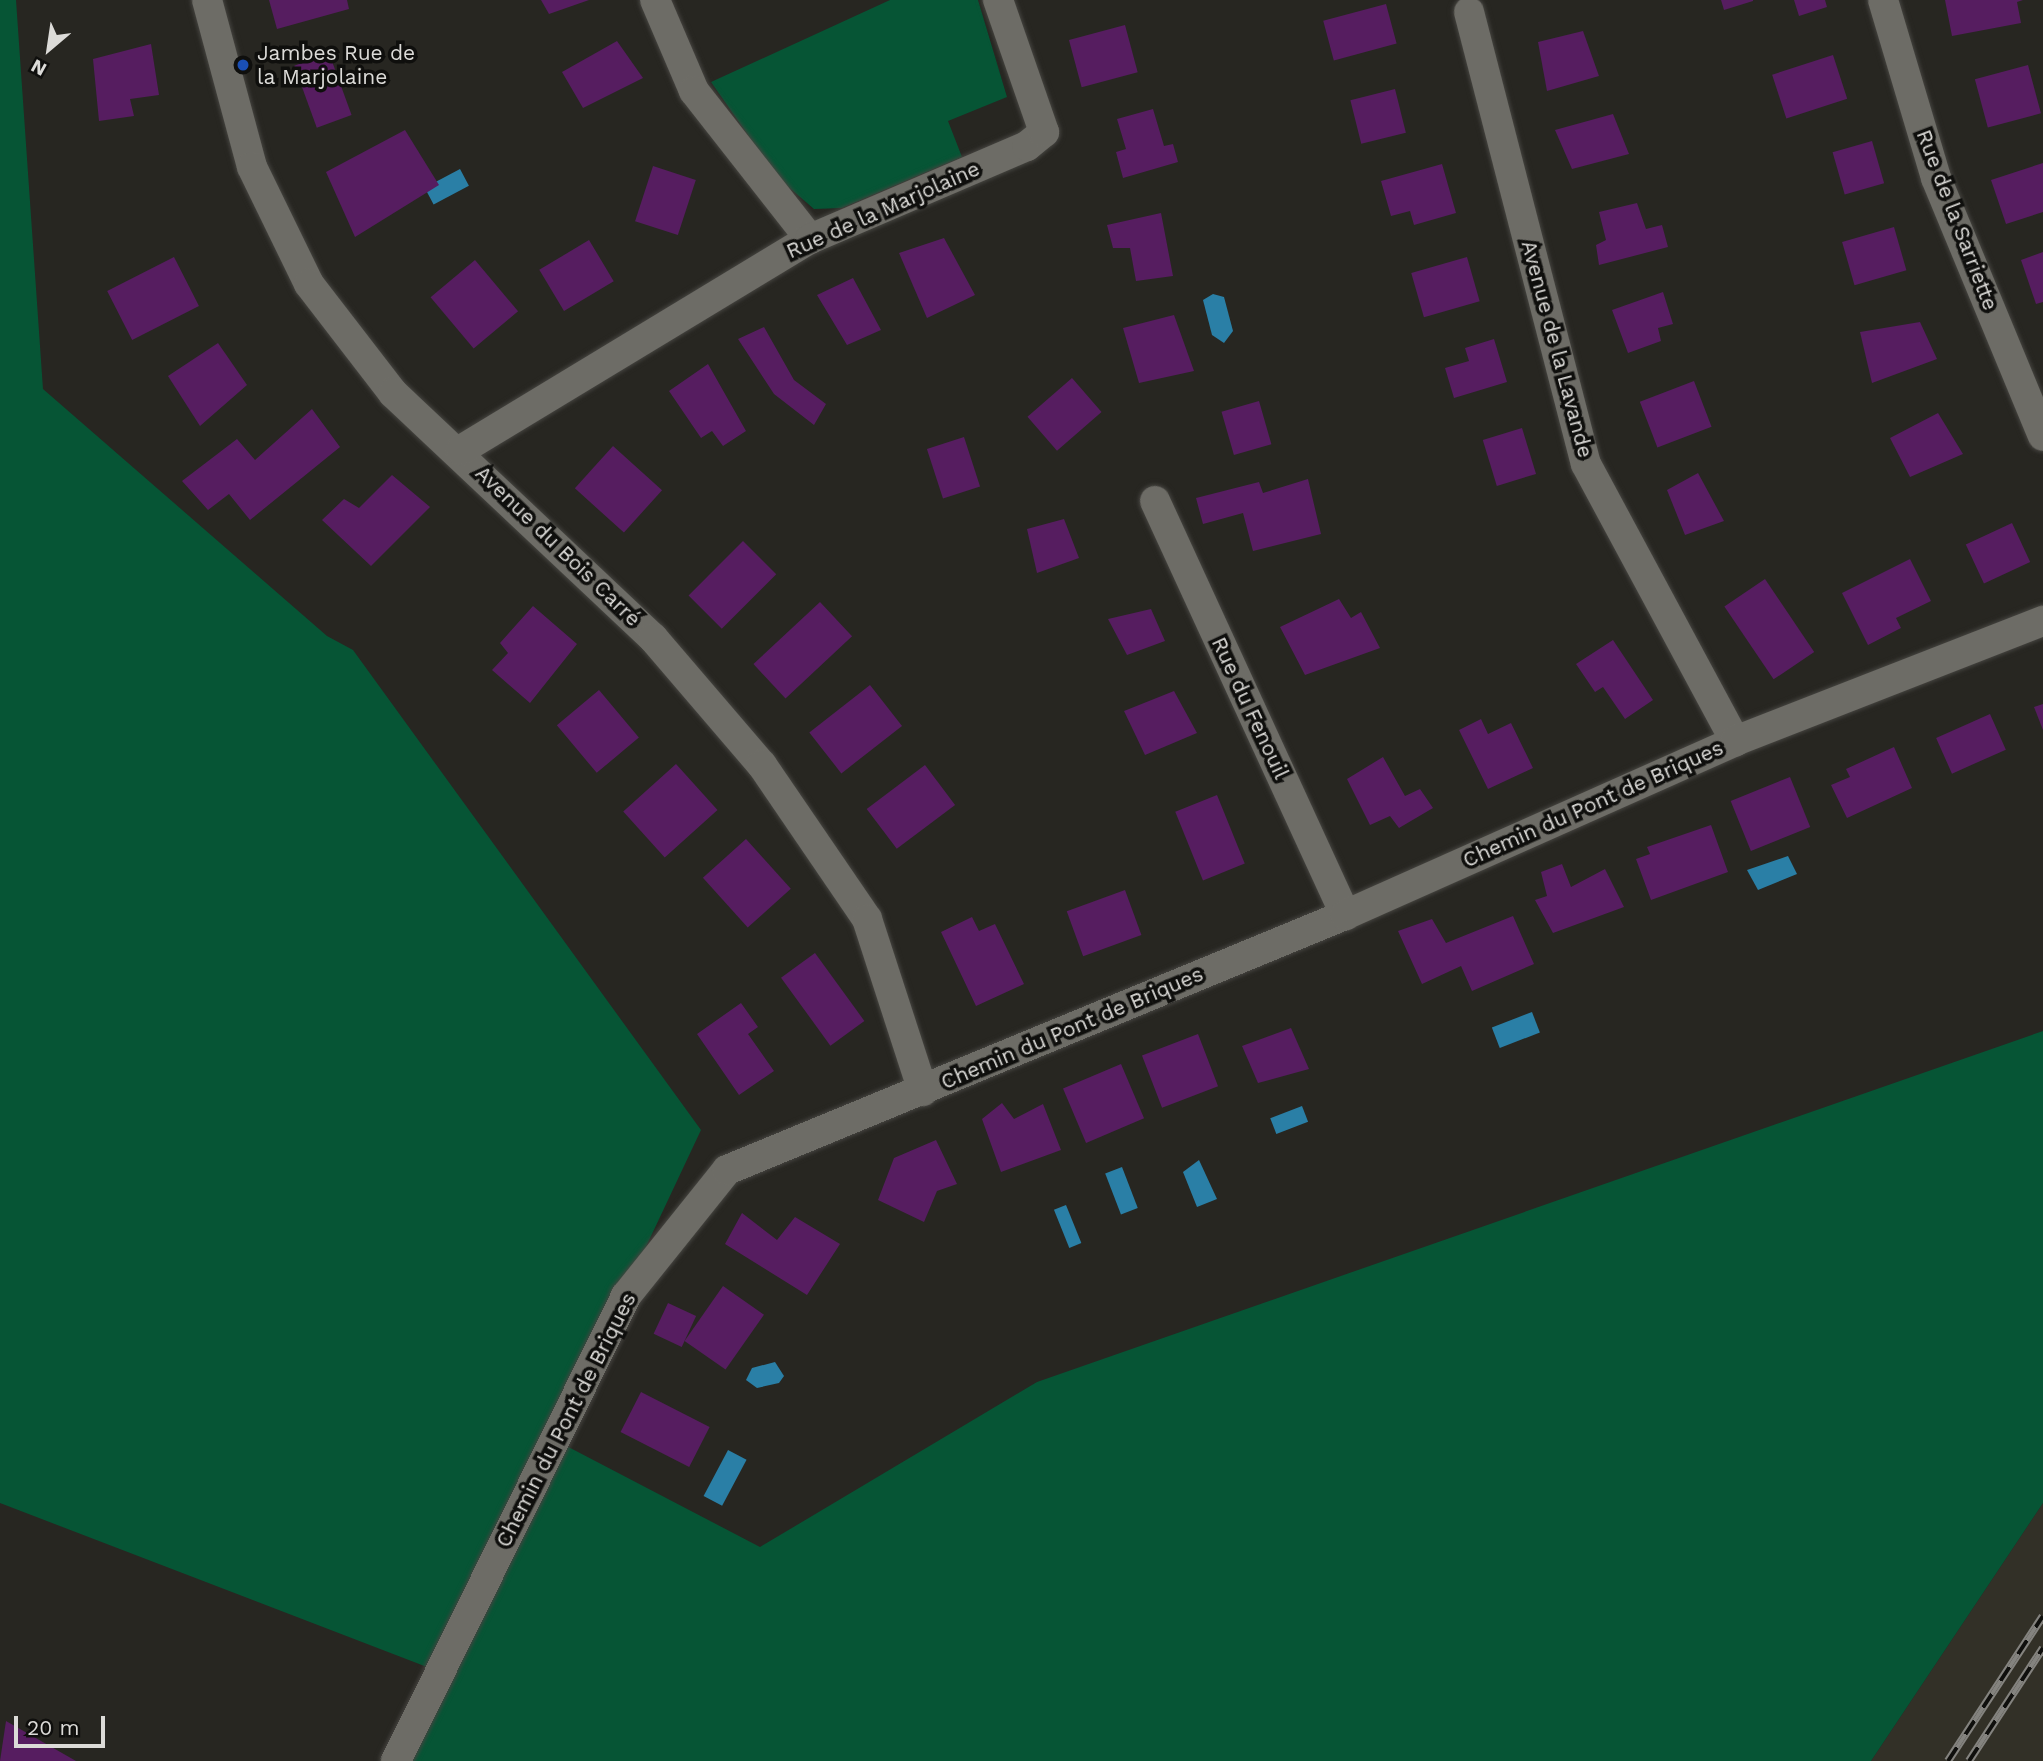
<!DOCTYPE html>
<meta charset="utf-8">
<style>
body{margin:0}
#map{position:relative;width:2043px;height:1761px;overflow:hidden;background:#272621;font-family:"Work Sans",sans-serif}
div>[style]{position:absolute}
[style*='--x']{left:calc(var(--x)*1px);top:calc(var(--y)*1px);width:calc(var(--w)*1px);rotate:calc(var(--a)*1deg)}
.built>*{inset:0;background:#323027}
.green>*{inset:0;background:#065535}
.water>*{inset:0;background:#2a7fa6;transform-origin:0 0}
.building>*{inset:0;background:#561d60;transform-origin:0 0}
.roads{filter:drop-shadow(0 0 2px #454440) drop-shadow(0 0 2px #454440)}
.minor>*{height:30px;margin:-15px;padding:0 15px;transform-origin:15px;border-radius:15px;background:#6d6c66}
.rail>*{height:8px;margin-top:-4px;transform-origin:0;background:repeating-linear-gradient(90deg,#0f0f0d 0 16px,#84837f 0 32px);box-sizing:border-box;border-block:2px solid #84837f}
.dots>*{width:19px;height:19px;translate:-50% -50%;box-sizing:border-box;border:4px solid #0f0f0d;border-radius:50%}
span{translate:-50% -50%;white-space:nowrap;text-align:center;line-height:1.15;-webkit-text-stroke:7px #0f0f0d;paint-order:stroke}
.poi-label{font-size:21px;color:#dcdbd8}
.left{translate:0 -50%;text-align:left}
.street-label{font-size:21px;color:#dcdbd8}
.north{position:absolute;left:14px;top:14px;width:70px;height:70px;-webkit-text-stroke:5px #0f0f0d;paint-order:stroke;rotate:209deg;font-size:19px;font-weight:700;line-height:28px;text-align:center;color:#dcdbd8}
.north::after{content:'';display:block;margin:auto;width:24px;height:32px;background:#dcdbd8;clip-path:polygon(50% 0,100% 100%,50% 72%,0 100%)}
.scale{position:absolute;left:14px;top:1716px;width:91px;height:32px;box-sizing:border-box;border:4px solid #dcdbd8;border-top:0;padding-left:9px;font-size:21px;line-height:24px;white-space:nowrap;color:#dcdbd8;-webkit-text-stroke:5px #0f0f0d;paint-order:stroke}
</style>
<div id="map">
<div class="built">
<i style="clip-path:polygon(2043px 1503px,2043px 1761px,1871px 1761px)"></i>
</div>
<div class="green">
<i style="clip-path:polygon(0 0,16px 0,43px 389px,327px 636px,353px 650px,701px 1130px,555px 1440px,760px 1547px,1037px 1382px,2043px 1031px,2043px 1503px,1871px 1761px,396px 1761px,440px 1672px,0 1503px)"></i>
<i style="clip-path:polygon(890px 0,978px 0,1007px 97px,948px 121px,962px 157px,842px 208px,814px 209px,778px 178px,711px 82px)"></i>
</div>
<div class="water">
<i style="left:460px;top:169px;width:19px;height:40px;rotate:62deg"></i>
<i style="clip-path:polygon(1213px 294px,1224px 297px,1233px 331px,1224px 343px,1212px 335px,1203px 300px)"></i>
<i style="clip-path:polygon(1788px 856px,1797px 874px,1758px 890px,1747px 870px)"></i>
<i style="left:1532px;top:1012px;width:22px;height:43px;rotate:69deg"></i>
<i style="left:1302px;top:1106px;width:17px;height:34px;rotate:69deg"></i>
<i style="clip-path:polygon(1199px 1160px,1217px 1199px,1197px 1207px,1183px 1172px)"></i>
<i style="left:1122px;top:1167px;width:44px;height:18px;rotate:69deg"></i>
<i style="left:1066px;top:1205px;width:41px;height:13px;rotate:68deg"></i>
<i style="clip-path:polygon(775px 1362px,784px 1376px,779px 1383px,757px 1388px,746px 1380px,752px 1368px)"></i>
<i style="left:728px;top:1450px;width:21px;height:52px;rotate:28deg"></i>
</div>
<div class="building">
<i style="clip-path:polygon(269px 0,347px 0,349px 9px,277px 29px)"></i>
<i style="clip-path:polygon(541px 0,589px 0,549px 14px)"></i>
<i style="clip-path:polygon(1721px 0,1753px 0,1753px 1px,1724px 10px)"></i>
<i style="clip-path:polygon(1794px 0,1825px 0,1827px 7px,1799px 16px)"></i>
<i style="clip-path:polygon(1945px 0,2023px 0,2017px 2px,2021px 23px,1952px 36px)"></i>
<i style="left:1386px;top:4px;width:41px;height:65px;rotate:75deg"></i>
<i style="left:1125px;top:25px;width:49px;height:58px;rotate:75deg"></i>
<i style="clip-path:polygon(1583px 31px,1599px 76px,1547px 91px,1538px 42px)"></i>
<i style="clip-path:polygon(617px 41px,643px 78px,583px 108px,562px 72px)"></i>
<i style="clip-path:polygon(151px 44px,159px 95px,130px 99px,134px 116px,99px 121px,93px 59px)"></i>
<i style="left:329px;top:53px;width:66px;height:37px;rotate:70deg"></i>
<i style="left:1833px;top:55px;width:46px;height:64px;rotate:72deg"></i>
<i style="left:2028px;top:65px;width:50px;height:55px;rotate:75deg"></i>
<i style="left:1395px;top:89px;width:45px;height:46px;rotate:76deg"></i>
<i style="clip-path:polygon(1153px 109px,1164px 146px,1173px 144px,1178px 162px,1123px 178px,1116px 152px,1126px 149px,1117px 119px)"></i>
<i style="clip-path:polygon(1613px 114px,1629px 154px,1572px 169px,1555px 130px)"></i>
<i style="clip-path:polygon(405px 130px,439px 185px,355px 237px,326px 172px)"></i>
<i style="left:1872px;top:141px;width:44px;height:41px;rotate:74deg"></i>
<i style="clip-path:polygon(2043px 163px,2043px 212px,2006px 224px,1991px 180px)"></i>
<i style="clip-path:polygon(1442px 164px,1456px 213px,1414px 225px,1410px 211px,1391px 216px,1381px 181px)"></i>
<i style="left:653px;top:166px;width:45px;height:58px;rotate:18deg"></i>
<i style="clip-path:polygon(1637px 203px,1646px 229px,1662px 225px,1668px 247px,1599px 265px,1596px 245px,1606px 240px,1599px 212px)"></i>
<i style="clip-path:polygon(1161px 213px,1173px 276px,1136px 281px,1130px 248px,1113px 248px,1107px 225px)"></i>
<i style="left:1894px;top:227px;width:45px;height:54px;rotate:74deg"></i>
<i style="clip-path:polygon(944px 238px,975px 295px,927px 318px,899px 253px)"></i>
<i style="left:589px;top:240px;width:48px;height:58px;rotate:59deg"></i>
<i style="clip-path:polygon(2043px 252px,2043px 302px,2036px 304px,2021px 260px)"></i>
<i style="left:174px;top:257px;width:55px;height:75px;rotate:63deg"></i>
<i style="left:1467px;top:257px;width:46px;height:58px;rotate:74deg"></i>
<i style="left:475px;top:260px;width:67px;height:58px;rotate:50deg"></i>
<i style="clip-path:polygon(853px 278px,881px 330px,847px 345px,817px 295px)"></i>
<i style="clip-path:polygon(1663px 292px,1673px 324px,1658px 328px,1661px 341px,1628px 353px,1612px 310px)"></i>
<i style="clip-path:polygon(1174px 315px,1194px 371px,1139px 383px,1123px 328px)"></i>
<i style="clip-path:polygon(1920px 322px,1937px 359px,1872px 383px,1860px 332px)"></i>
<i style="clip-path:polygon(764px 327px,794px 380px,826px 404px,814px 425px,774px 394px,738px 339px)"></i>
<i style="clip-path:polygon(1494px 339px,1507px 382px,1454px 398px,1445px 368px,1469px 361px,1465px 348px)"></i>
<i style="clip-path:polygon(218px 343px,247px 385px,200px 426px,168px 376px)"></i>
<i style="clip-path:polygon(708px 364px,746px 431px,723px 446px,712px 431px,701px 438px,669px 391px)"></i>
<i style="left:1072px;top:378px;width:45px;height:59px;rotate:49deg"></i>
<i style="left:1694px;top:381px;width:49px;height:58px;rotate:69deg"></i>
<i style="left:1259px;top:401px;width:45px;height:39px;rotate:74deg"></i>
<i style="clip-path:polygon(312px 409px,340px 447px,250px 520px,229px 494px,208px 510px,182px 481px,237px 439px,255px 460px)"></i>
<i style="clip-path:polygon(1938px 413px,1963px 454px,1910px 477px,1890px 438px)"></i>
<i style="left:1522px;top:428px;width:48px;height:41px;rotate:73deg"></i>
<i style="left:964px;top:437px;width:52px;height:39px;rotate:72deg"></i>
<i style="left:613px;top:446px;width:66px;height:57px;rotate:42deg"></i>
<i style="clip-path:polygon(1698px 473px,1724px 521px,1685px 535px,1667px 490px)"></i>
<i style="clip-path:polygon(392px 475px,430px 507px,371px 566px,322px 520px,344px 499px,359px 508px)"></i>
<i style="clip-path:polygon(1308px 479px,1321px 534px,1253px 551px,1243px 513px,1203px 524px,1196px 498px,1259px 482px,1263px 493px)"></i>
<i style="clip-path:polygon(1064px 519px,1079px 558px,1037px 573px,1027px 529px)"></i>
<i style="left:2012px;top:523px;width:43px;height:51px;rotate:65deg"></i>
<i style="left:743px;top:541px;width:47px;height:77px;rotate:45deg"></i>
<i style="clip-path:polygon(1910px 559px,1931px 601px,1896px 618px,1901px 628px,1868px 645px,1842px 593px)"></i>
<i style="left:1765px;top:579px;width:88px;height:49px;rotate:56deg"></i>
<i style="clip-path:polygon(1339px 599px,1351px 618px,1361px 612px,1380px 648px,1305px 675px,1280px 627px)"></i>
<i style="left:820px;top:602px;width:47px;height:91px;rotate:47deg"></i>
<i style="clip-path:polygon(533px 606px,577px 644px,530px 703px,492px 670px,508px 653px,500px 643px)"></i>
<i style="clip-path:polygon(1151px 609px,1165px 641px,1127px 655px,1108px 619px)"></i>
<i style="clip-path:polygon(1613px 640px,1653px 700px,1625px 719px,1603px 687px,1595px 692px,1576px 664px)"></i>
<i style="left:870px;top:685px;width:52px;height:77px;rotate:52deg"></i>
<i style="left:599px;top:690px;width:62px;height:55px;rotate:50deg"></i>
<i style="clip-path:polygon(1174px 691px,1197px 733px,1145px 755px,1124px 711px)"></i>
<i style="clip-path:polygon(2043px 704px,2043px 730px,2034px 707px)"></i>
<i style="left:1990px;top:714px;width:39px;height:59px;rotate:66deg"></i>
<i style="clip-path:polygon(1481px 719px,1488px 734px,1511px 723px,1533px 768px,1488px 789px,1459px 730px)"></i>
<i style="clip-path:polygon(1894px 747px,1912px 788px,1847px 818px,1831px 785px,1850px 777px,1846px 769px)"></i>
<i style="clip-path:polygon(1383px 757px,1405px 796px,1420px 789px,1433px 808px,1399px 828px,1390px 816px,1370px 825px,1347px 779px)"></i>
<i style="left:676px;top:764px;width:62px;height:71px;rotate:48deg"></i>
<i style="left:925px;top:765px;width:50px;height:73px;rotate:53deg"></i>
<i style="left:1790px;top:777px;width:54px;height:64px;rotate:68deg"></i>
<i style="left:1217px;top:795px;width:74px;height:45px;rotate:68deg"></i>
<i style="clip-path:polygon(1711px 825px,1728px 872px,1651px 900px,1636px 859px,1650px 854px,1647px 847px)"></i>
<i style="left:746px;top:839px;width:67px;height:58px;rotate:48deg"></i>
<i style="clip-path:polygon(1562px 864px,1571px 887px,1605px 869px,1624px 907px,1553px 933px,1535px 900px,1547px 896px,1541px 872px)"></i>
<i style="left:1125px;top:890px;width:48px;height:62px;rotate:70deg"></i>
<i style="clip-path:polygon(1513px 916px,1534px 964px,1472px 991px,1461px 966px,1422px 984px,1398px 931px,1432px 919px,1446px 943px)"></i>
<i style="clip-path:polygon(972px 917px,979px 931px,995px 924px,1024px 984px,976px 1006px,941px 932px)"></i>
<i style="left:815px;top:953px;width:84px;height:42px;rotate:54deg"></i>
<i style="clip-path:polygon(741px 1003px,758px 1027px,748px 1034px,774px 1071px,739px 1095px,697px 1034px)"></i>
<i style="clip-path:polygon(1291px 1028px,1309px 1069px,1258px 1083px,1242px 1046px)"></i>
<i style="left:1198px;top:1034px;width:56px;height:60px;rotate:69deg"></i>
<i style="left:1121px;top:1064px;width:59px;height:63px;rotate:67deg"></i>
<i style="clip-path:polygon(1002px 1103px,1014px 1119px,1043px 1104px,1061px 1150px,1001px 1172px,982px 1119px)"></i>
<i style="clip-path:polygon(936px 1140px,957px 1184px,937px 1191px,924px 1222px,878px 1200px,894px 1158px)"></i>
<i style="clip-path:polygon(742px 1213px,777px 1240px,795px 1217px,840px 1244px,807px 1295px,725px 1244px)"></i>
<i style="left:723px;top:1286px;width:50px;height:67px;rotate:35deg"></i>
<i style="left:668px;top:1303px;width:31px;height:34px;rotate:25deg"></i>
<i style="left:641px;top:1392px;width:77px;height:45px;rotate:27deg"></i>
<i style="clip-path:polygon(6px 1721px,76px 1761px,0 1761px)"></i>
</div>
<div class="roads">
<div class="minor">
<i style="--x:207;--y:0;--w:173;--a:74.9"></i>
<i style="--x:252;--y:167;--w:130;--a:64"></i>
<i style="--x:309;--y:284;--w:138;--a:52.4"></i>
<i style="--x:393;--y:393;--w:357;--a:43.3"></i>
<i style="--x:653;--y:638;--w:167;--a:49.4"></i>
<i style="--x:762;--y:765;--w:186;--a:55.7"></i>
<i style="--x:867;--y:919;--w:181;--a:72"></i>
<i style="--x:655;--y:0;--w:99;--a:66.8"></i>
<i style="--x:694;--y:91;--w:188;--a:51.9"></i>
<i style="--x:1883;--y:0;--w:186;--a:73.4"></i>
<i style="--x:1936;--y:178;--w:279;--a:67.5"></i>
<i style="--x:1469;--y:12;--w:467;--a:75.5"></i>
<i style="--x:1586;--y:464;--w:315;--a:61.7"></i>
<i style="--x:461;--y:450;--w:408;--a:-31.2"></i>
<i style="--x:810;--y:239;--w:236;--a:-23.2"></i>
<i style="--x:1027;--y:146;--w:22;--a:-39"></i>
<i style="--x:1044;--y:132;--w:140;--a:-109.2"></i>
<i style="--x:1155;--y:501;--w:456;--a:65.3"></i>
<i style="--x:396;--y:1761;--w:519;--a:-63.68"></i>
<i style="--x:626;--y:1296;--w:161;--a:-51.3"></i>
<i style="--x:727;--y:1170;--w:669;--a:-22.42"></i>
<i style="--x:1345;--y:915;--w:427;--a:-24"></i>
<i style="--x:1735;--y:741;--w:331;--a:-21.3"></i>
</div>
</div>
<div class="rail">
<i style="--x:1948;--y:1761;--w:173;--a:-56.8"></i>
<i style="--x:1969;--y:1761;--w:135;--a:-56.8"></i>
</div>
<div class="dots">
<i style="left:243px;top:65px;background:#1a4fb4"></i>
</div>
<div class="poi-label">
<span class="left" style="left:257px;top:65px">Jambes Rue de<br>la Marjolaine</span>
</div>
<div class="street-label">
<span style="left:883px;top:210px;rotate:-24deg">Rue de la Marjolaine</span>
<span style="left:1957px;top:220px;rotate:69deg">Rue de la Sarriette</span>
<span style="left:1557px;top:349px;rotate:75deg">Avenue de la Lavande</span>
<span style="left:558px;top:546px;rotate:44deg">Avenue du Bois Carré</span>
<span style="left:1250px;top:708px;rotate:65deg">Rue du Fenouil</span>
<span style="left:1593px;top:804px;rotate:-24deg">Chemin du Pont de Briques</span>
<span style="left:1072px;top:1028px;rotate:-23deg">Chemin du Pont de Briques</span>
<span style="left:566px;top:1420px;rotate:-63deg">Chemin du Pont de Briques</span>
</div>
<div class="north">N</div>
<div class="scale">20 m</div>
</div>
